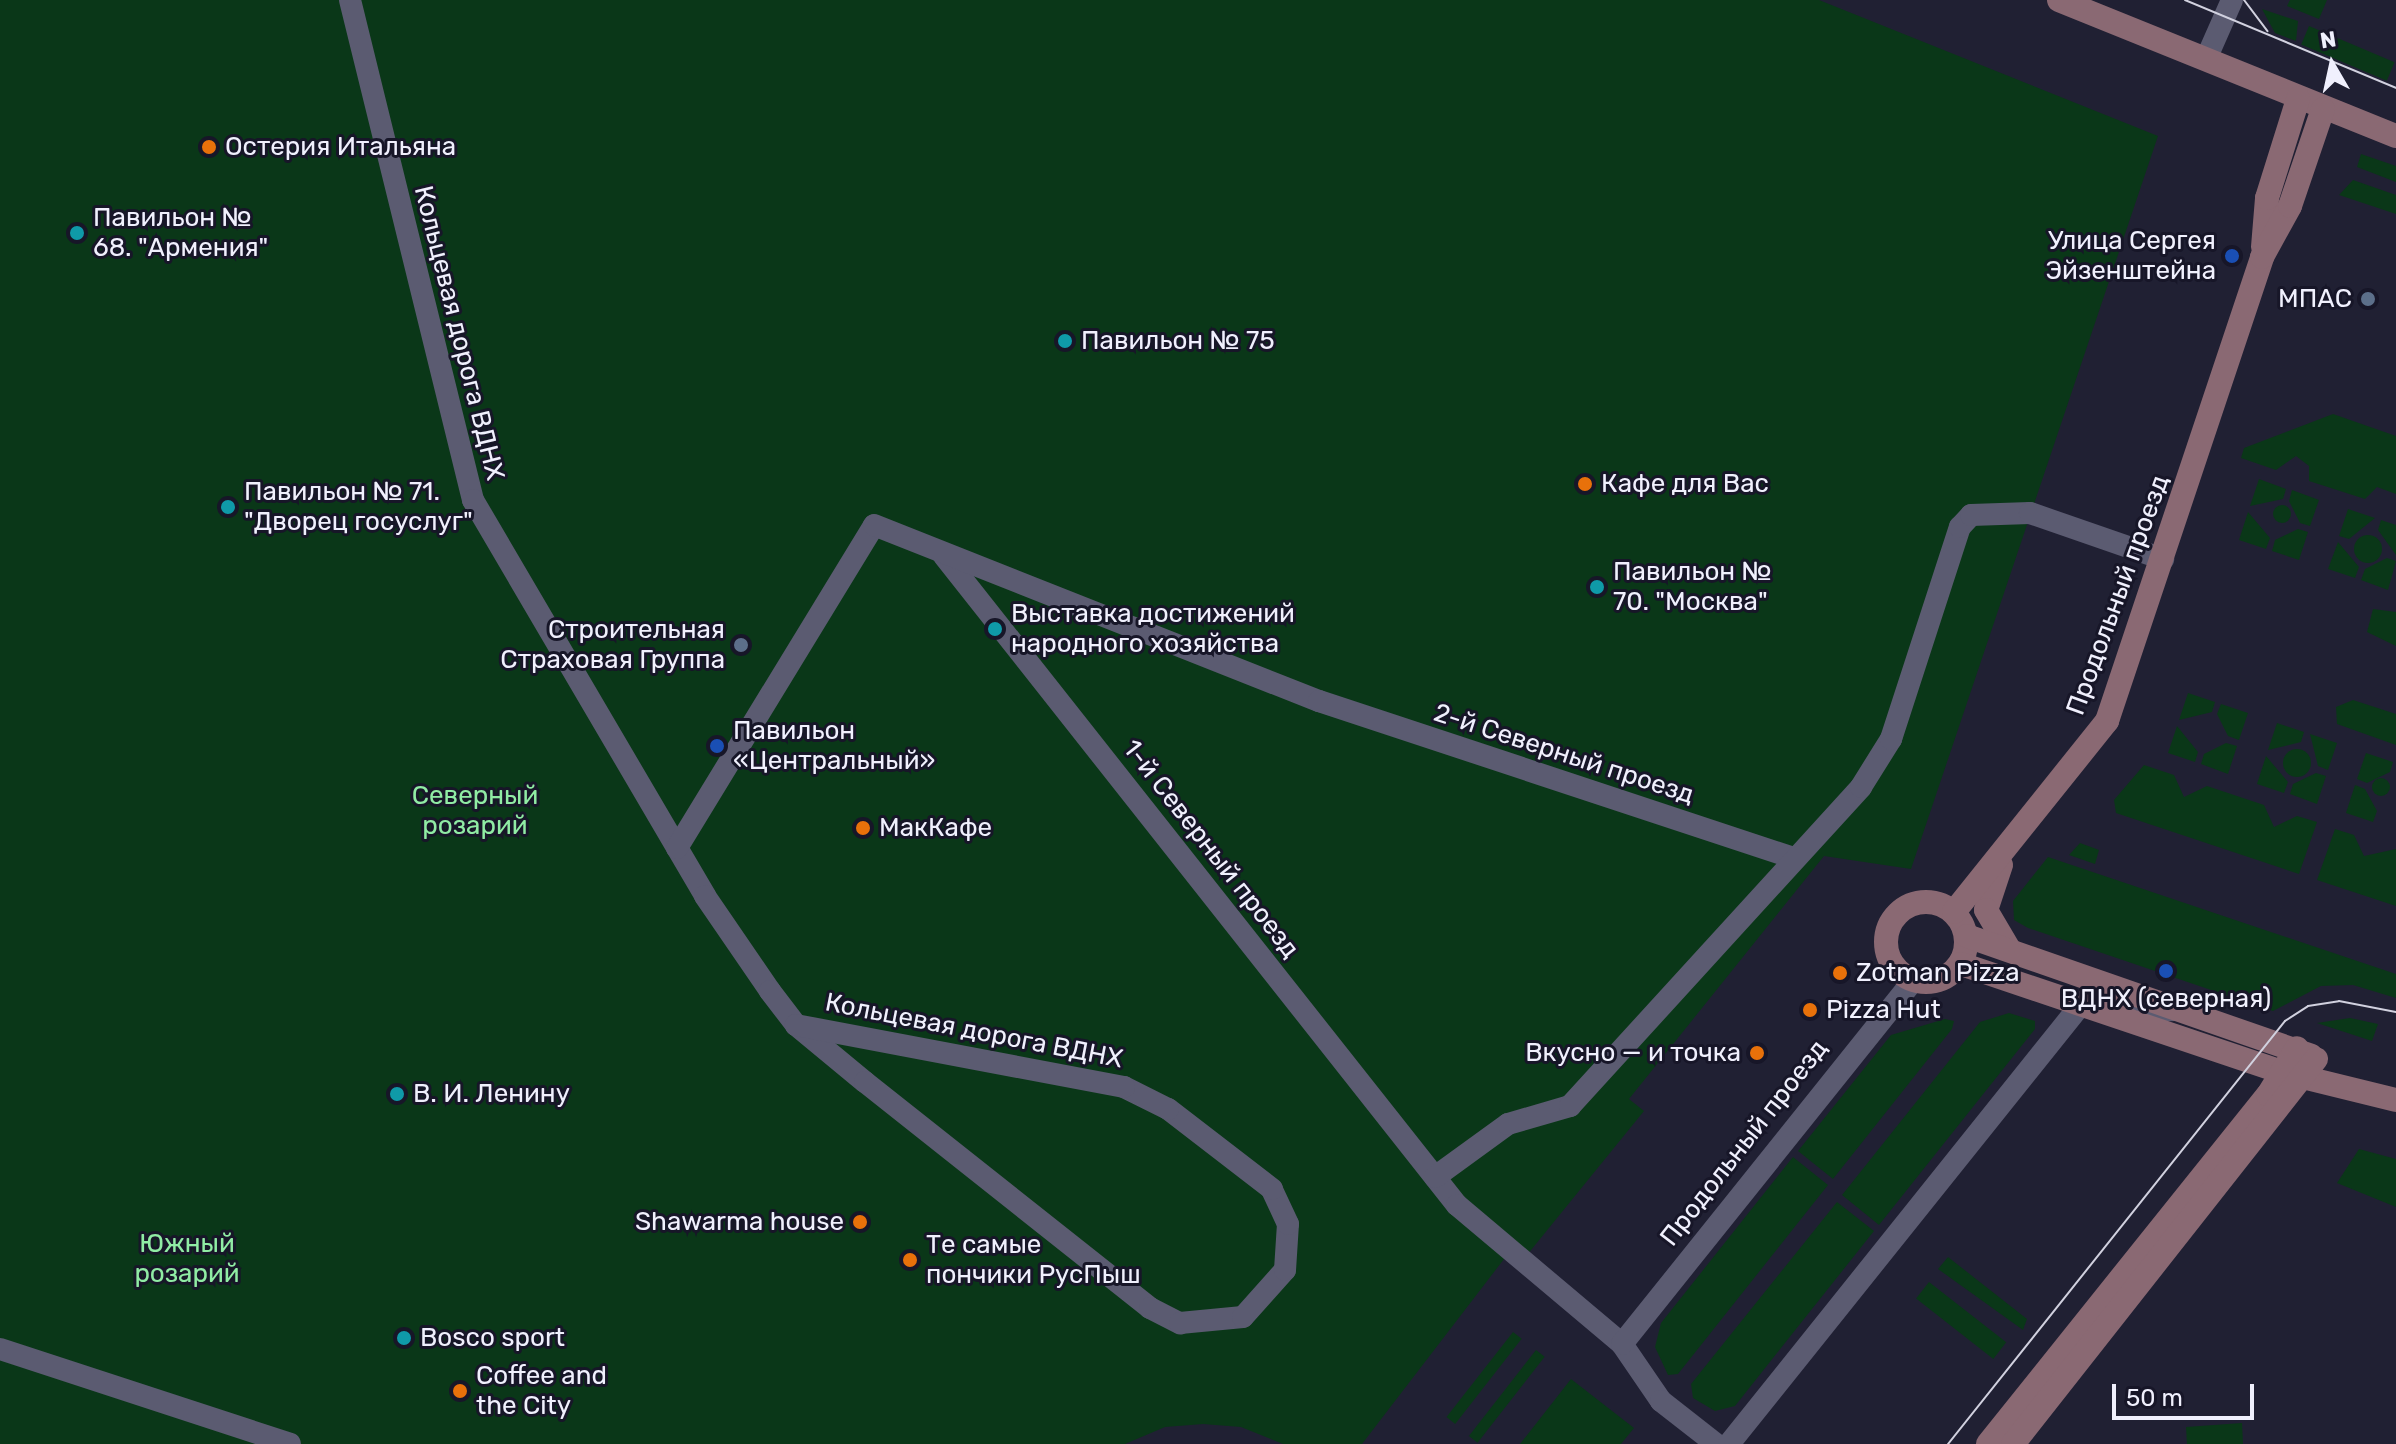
<!DOCTYPE html>
<meta charset="utf-8">
<style>
body{margin:0}
#map{position:relative;width:2396px;height:1444px;overflow:hidden;background:#202033;font-family:Rubik,sans-serif}
div>[style]{position:absolute}
[style*='--x']{left:calc(var(--x)*1px);top:calc(var(--y)*1px);width:calc(var(--w)*1px);rotate:calc(var(--a)*1deg)}
.green>*{inset:0;background:#0a3718;transform-origin:0 0}
.round{border-radius:50%}
.street>*{height:22px;margin:-11px;padding:0 11px;transform-origin:11px;border-radius:11px;background:#5b5b71}
.secondary>*{height:24px;margin:-12px;padding:0 12px;transform-origin:12px;border-radius:12px;background:#8a6973}
.secondary>.ring{margin:-12px;padding:0;box-sizing:content-box;background:none;border:24px solid #8a6973;border-radius:50%}
.tram>*{height:2px;margin:-1px;padding:0 1px;transform-origin:1px;border-radius:1px;background:#d1d1df}
.dots>*{width:22px;height:22px;translate:-50% -50%;box-sizing:border-box;border:4px solid #171628;border-radius:50%}
span{translate:-50% -50%;white-space:nowrap;text-align:center;line-height:1.15;-webkit-text-stroke:6px #171628;paint-order:stroke}
.poi-label{font-size:26px;color:#f0f0fd}
.left{translate:0 -50%;text-align:left}
.right{translate:-100% -50%;text-align:right}
.street-label{font-size:26px;color:#f0f0fd}
.park-label{font-size:26px;color:#90eca4}
.north{position:absolute;left:2292px;top:24px;width:80px;height:80px;-webkit-text-stroke:6px #171628;paint-order:stroke;rotate:351deg;font-size:22px;font-weight:700;line-height:32px;text-align:center;color:#f0f0fd}
.north::after{content:'';display:block;margin:auto;width:28px;height:36px;background:#f0f0fd;clip-path:polygon(50% 0,100% 100%,50% 72%,0 100%)}
.scale{position:absolute;left:2112px;top:1384px;width:142px;height:36px;box-sizing:border-box;border:4px solid #f0f0fd;border-top:0;padding-left:10px;font-size:24px;line-height:28px;white-space:nowrap;color:#f0f0fd;-webkit-text-stroke:6px #171628;paint-order:stroke}
</style>
<div id="map">
<div class="green">
<i style="clip-path:polygon(0 0,1819px 0,2158px 136px,1911px 869px,1824px 856px,1629px 1099px,1644px 1111px,1527px 1255px,1514px 1246px,1362px 1444px,1283px 1444px,1241px 1427px,1203px 1424px,1165px 1427px,1125px 1444px,0 1444px)"></i>
<i style="clip-path:polygon(2290px 0,2327px 0,2319px 19px,2287px 6px)"></i>
<i style="clip-path:polygon(2262px 9px,2298px 21px,2296px 41px,2275px 33px)"></i>
<i style="left:2309px;top:26px;width:93px;height:20px;rotate:23deg"></i>
<i style="clip-path:polygon(2361px 154px,2396px 166px,2396px 182px,2357px 167px)"></i>
<i style="clip-path:polygon(2353px 180px,2396px 195px,2396px 214px,2339px 195px)"></i>
<i style="clip-path:polygon(2333px 414px,2396px 436px,2396px 494px,2377px 487px,2365px 499px,2309px 481px,2309px 466px,2296px 456px,2276px 470px,2241px 458px,2244px 448px)"></i>
<i style="clip-path:polygon(2259px 479px,2286px 489px,2283px 499px,2250px 506px)"></i>
<i style="clip-path:polygon(2292px 490px,2319px 500px,2310px 526px,2300px 523px,2289px 501px)"></i>
<i class="round" style="left:2273px;top:505px;width:18px;height:18px"></i>
<i style="clip-path:polygon(2348px 509px,2375px 518px,2349px 539px,2339px 536px)"></i>
<i style="clip-path:polygon(2248px 512px,2270px 538px,2266px 549px,2239px 540px)"></i>
<i style="clip-path:polygon(2381px 520px,2396px 525px,2396px 555px,2378px 530px)"></i>
<i style="clip-path:polygon(2298px 529px,2308px 532px,2299px 560px,2272px 551px,2275px 540px)"></i>
<i class="round" style="left:2354px;top:535px;width:28px;height:28px"></i>
<i style="clip-path:polygon(2338px 542px,2359px 567px,2355px 578px,2328px 569px)"></i>
<i style="clip-path:polygon(2387px 558px,2396px 561px,2388px 590px,2361px 580px,2365px 569px)"></i>
<i style="clip-path:polygon(2373px 609px,2396px 612px,2396px 646px,2367px 632px)"></i>
<i style="clip-path:polygon(2188px 693px,2215px 702px,2212px 712px,2179px 720px)"></i>
<i style="clip-path:polygon(2353px 700px,2396px 714px,2396px 745px,2337px 724px,2336px 707px)"></i>
<i style="clip-path:polygon(2221px 704px,2248px 713px,2239px 740px,2228px 736px,2217px 714px)"></i>
<i style="clip-path:polygon(2277px 723px,2304px 732px,2301px 742px,2268px 750px)"></i>
<i style="clip-path:polygon(2177px 726px,2198px 752px,2195px 762px,2168px 753px)"></i>
<i style="clip-path:polygon(2310px 734px,2337px 743px,2328px 770px,2318px 766px)"></i>
<i style="clip-path:polygon(2226px 743px,2237px 746px,2228px 774px,2201px 764px,2204px 754px)"></i>
<i class="round" style="left:2283px;top:749px;width:28px;height:28px"></i>
<i style="clip-path:polygon(2366px 753px,2393px 762px,2390px 772px,2367px 783px,2357px 779px)"></i>
<i style="clip-path:polygon(2266px 756px,2288px 782px,2284px 793px,2257px 784px)"></i>
<i style="clip-path:polygon(2144px 765px,2174px 775px,2184px 797px,2207px 786px,2264px 805px,2274px 827px,2297px 816px,2317px 822px,2299px 874px,2116px 813px,2114px 800px)"></i>
<i style="clip-path:polygon(2316px 773px,2326px 776px,2317px 804px,2290px 794px,2293px 784px)"></i>
<i class="round" style="left:2372px;top:778px;width:18px;height:18px"></i>
<i style="clip-path:polygon(2355px 785px,2365px 789px,2377px 811px,2373px 822px,2346px 813px)"></i>
<i style="clip-path:polygon(2335px 829px,2354px 835px,2364px 856px,2396px 849px,2396px 906px,2317px 880px)"></i>
<i style="clip-path:polygon(2080px 843px,2099px 850px,2095px 864px,2069px 855px)"></i>
<i style="clip-path:polygon(2048px 857px,2396px 974px,2396px 998px,2353px 985px,2321px 986px,2273px 1011px,2028px 928px,2014px 920px,2013px 901px)"></i>
<i style="clip-path:polygon(2009px 1013px,2035px 1021px,2035px 1029px,1879px 1225px,1842px 1195px,1980px 1022px)"></i>
<i style="clip-path:polygon(2350px 1018px,2378px 1024px,2372px 1041px,2317px 1023px)"></i>
<i style="clip-path:polygon(1945px 1019px,1954px 1021px,1952px 1029px,1833px 1179px,1798px 1151px,1891px 1035px)"></i>
<i style="clip-path:polygon(2359px 1149px,2396px 1159px,2396px 1207px,2337px 1183px)"></i>
<i style="clip-path:polygon(1793px 1157px,1828px 1185px,1678px 1374px,1668px 1375px,1655px 1347px,1661px 1323px)"></i>
<i style="clip-path:polygon(1837px 1202px,1874px 1231px,1735px 1406px,1715px 1411px,1693px 1398px,1691px 1384px)"></i>
<i style="clip-path:polygon(1948px 1257px,2027px 1319px,2023px 1330px,1938px 1269px)"></i>
<i style="left:1929px;top:1282px;width:98px;height:21px;rotate:38deg"></i>
<i style="left:1513px;top:1332px;width:11px;height:108px;rotate:38deg"></i>
<i style="left:1536px;top:1350px;width:11px;height:109px;rotate:38deg"></i>
<i style="clip-path:polygon(1571px 1379px,1634px 1428px,1621px 1444px,1520px 1444px)"></i>
<i style="clip-path:polygon(2242px 1423px,2243px 1444px,2187px 1444px,2186px 1427px)"></i>
</div>
<div class="street">
<i style="--x:350;--y:0;--w:515;--a:76.18"></i>
<i style="--x:473;--y:500;--w:459;--a:59.6"></i>
<i style="--x:705;--y:896;--w:115;--a:55.6"></i>
<i style="--x:770;--y:991;--w:43;--a:52.6"></i>
<i style="--x:796;--y:1025;--w:89;--a:39.6"></i>
<i style="--x:865;--y:1082;--w:364;--a:38.4"></i>
<i style="--x:1150;--y:1308;--w:34;--a:27"></i>
<i style="--x:1180;--y:1323;--w:63;--a:-5.4"></i>
<i style="--x:1243;--y:1317;--w:63;--a:-48.2"></i>
<i style="--x:1285;--y:1270;--w:46;--a:-86.3"></i>
<i style="--x:1288;--y:1224;--w:38;--a:-115"></i>
<i style="--x:1272;--y:1189;--w:131;--a:-142.4"></i>
<i style="--x:1168;--y:1109;--w:49;--a:-153.4"></i>
<i style="--x:1124;--y:1087;--w:334;--a:-169.3"></i>
<i style="--x:2206;--y:59;--w:64;--a:-66.2"></i>
<i style="--x:944;--y:556;--w:827;--a:51.68"></i>
<i style="--x:1457;--y:1205;--w:216;--a:40.1"></i>
<i style="--x:1622;--y:1344;--w:69;--a:55.6"></i>
<i style="--x:1661;--y:1401;--w:70;--a:38"></i>
<i style="--x:677;--y:848;--w:378;--a:-58.6"></i>
<i style="--x:874;--y:525;--w:479;--a:21.6"></i>
<i style="--x:1319;--y:701;--w:499;--a:18.3"></i>
<i style="--x:1435;--y:1177;--w:90;--a:-36"></i>
<i style="--x:1508;--y:1124;--w:65;--a:-16.2"></i>
<i style="--x:1570;--y:1106;--w:432;--a:-47.6"></i>
<i style="--x:1861;--y:787;--w:57;--a:-58"></i>
<i style="--x:1891;--y:739;--w:223;--a:-72"></i>
<i style="--x:1960;--y:527;--w:16;--a:-47"></i>
<i style="--x:1971;--y:515;--w:59;--a:-1.9"></i>
<i style="--x:2030;--y:513;--w:141;--a:19.1"></i>
<i style="--x:1622;--y:1344;--w:467;--a:-51.3"></i>
<i style="--x:0;--y:1349;--w:305;--a:18.1"></i>
<i style="--x:1729;--y:1444;--w:566;--a:-51.31"></i>
<i style="--x:2083;--y:1002;--w:18;--a:-16"></i>
<i style="--x:2100;--y:997;--w:47;--a:17.3"></i>
<i style="--x:2145;--y:1011;--w:31;--a:-2"></i>
</div>
<div class="secondary">
<i style="--x:2059;--y:0;--w:363;--a:22"></i>
<i style="--x:2263;--y:247;--w:49;--a:-85.3"></i>
<i style="--x:2267;--y:198;--w:104;--a:-72.6"></i>
<i style="--x:2001;--y:865;--w:47;--a:108.4"></i>
<i style="--x:1986;--y:910;--w:45;--a:59.5"></i>
<i class="ring" style="left:1886px;top:902px;width:56px;height:56px"></i>
<i style="--x:1954;--y:912;--w:245;--a:-51.3"></i>
<i style="--x:2107;--y:721;--w:489;--a:-71.5"></i>
<i style="--x:2262;--y:257;--w:58;--a:-61.2"></i>
<i style="--x:2290;--y:206;--w:102;--a:-71.2"></i>
<i style="--x:1967;--y:936;--w:364;--a:19.2"></i>
<i style="--x:1961;--y:964;--w:339;--a:18.6"></i>
<i style="--x:2282;--y:1072;--w:117;--a:13.8"></i>
<i style="--x:1988;--y:1444;--w:447;--a:-51.3"></i>
<i style="--x:2268;--y:1095;--w:55;--a:-58.3"></i>
<i style="--x:2013;--y:1444;--w:490;--a:-51.8"></i>
</div>
<div class="tram">
<i style="--x:2185;--y:0;--w:229;--a:22.6"></i>
<i style="--x:2244;--y:0;--w:39;--a:53"></i>
<i style="--x:1948;--y:1444;--w:541;--a:-51.46"></i>
<i style="--x:2285;--y:1021;--w:27;--a:-33"></i>
<i style="--x:2308;--y:1006;--w:31;--a:-9"></i>
<i style="--x:2339;--y:1001;--w:58;--a:10.9"></i>
</div>
<div class="dots">
<i style="left:209px;top:147px;background:#e8710a"></i>
<i style="left:77px;top:233px;background:#0f9aa8"></i>
<i style="left:2232px;top:256px;background:#1a4fb4"></i>
<i style="left:2368px;top:299px;background:#5c6f8a"></i>
<i style="left:1065px;top:341px;background:#0f9aa8"></i>
<i style="left:1585px;top:484px;background:#e8710a"></i>
<i style="left:228px;top:507px;background:#0f9aa8"></i>
<i style="left:1597px;top:587px;background:#0f9aa8"></i>
<i style="left:995px;top:629px;background:#0f9aa8"></i>
<i style="left:741px;top:645px;background:#5c6f8a"></i>
<i style="left:717px;top:746px;background:#1a4fb4"></i>
<i style="left:863px;top:828px;background:#e8710a"></i>
<i style="left:2166px;top:971px;background:#1a4fb4"></i>
<i style="left:1840px;top:973px;background:#e8710a"></i>
<i style="left:1810px;top:1010px;background:#e8710a"></i>
<i style="left:1757px;top:1053px;background:#e8710a"></i>
<i style="left:397px;top:1094px;background:#0f9aa8"></i>
<i style="left:860px;top:1222px;background:#e8710a"></i>
<i style="left:910px;top:1260px;background:#e8710a"></i>
<i style="left:404px;top:1338px;background:#0f9aa8"></i>
<i style="left:460px;top:1391px;background:#e8710a"></i>
</div>
<div class="poi-label">
<span class="left" style="left:225px;top:147px">Остерия Итальяна</span>
<span class="left" style="left:93px;top:233px">Павильон №<br>68. "Армения"</span>
<span class="right" style="left:2216px;top:256px">Улица Сергея<br>Эйзенштейна</span>
<span class="right" style="left:2352px;top:299px">МПАС</span>
<span class="left" style="left:1081px;top:341px">Павильон № 75</span>
<span class="left" style="left:1601px;top:484px">Кафе для Вас</span>
<span class="left" style="left:244px;top:507px">Павильон № 71.<br>"Дворец госуслуг"</span>
<span class="left" style="left:1613px;top:587px">Павильон №<br>70. "Москва"</span>
<span class="left" style="left:1011px;top:629px">Выставка достижений<br>народного хозяйства</span>
<span class="right" style="left:725px;top:645px">Строительная<br>Страховая Группа</span>
<span class="left" style="left:733px;top:746px">Павильон<br>«Центральный»</span>
<span class="left" style="left:879px;top:828px">МакКафе</span>
<span class="left" style="left:1856px;top:973px">Zotman Pizza</span>
<span style="left:2166px;top:999px">ВДНХ (северная)</span>
<span class="left" style="left:1826px;top:1010px">Pizza Hut</span>
<span class="right" style="left:1741px;top:1053px">Вкусно — и точка</span>
<span class="left" style="left:413px;top:1094px">В. И. Ленину</span>
<span class="right" style="left:844px;top:1222px">Shawarma house</span>
<span class="left" style="left:926px;top:1260px">Те самые<br>пончики РусПыш</span>
<span class="left" style="left:420px;top:1338px">Bosco sport</span>
<span class="left" style="left:476px;top:1391px">Coffee and<br>the City</span>
</div>
<div class="street-label">
<span style="left:459px;top:333px;rotate:76deg">Кольцевая дорога ВДНХ</span>
<span style="left:2118px;top:595px;rotate:-70deg">Продольный проезд</span>
<span style="left:1564px;top:754px;rotate:18deg">2-й Северный проезд</span>
<span style="left:1211px;top:849px;rotate:52deg">1-й Северный проезд</span>
<span style="left:974px;top:1031px;rotate:11deg">Кольцевая дорога ВДНХ</span>
<span style="left:1744px;top:1143px;rotate:-52deg">Продольный проезд</span>
</div>
<div class="park-label">
<span style="left:475px;top:811px">Северный<br>розарий</span>
<span style="left:187px;top:1259px">Южный<br>розарий</span>
</div>
<div class="north">N</div>
<div class="scale">50 m</div>
</div>
